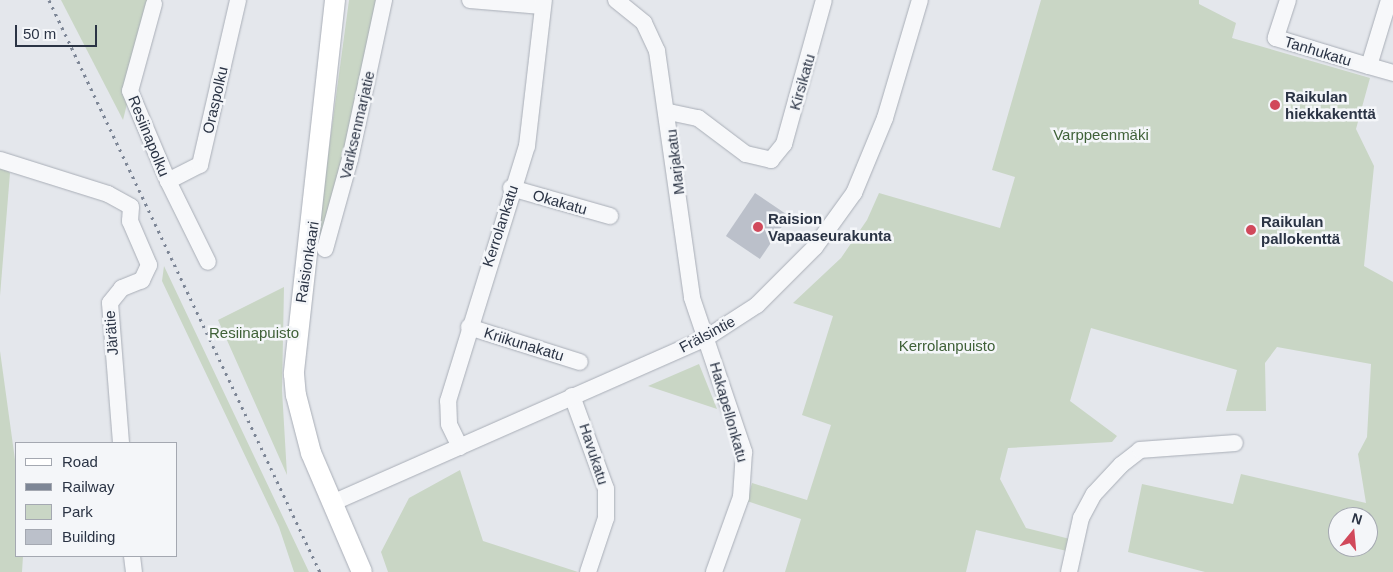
<!DOCTYPE html>
<meta charset="utf-8">
<style>
body{margin:0}
#map{position:relative;width:1393px;height:572px;overflow:hidden;background:#e4e7ec;font-family:Helvetica,sans-serif}
div>[style]{position:absolute}
[style*='--x']{left:calc(var(--x)*1px);top:calc(var(--y)*1px);width:calc(var(--w)*1px);rotate:calc(var(--a)*1deg)}
.green>*{inset:0;background:#c9d6c5}
.building>*{inset:0;background:#bbc0ca;transform-origin:0 0}
.roads{filter:drop-shadow(0 0 1px #a9aeb7) drop-shadow(0 0 1px #a9aeb7)}
.minor>*{height:16px;margin:-8px;padding:0 8px;transform-origin:8px;border-radius:8px;background:#f7f8fa}
.major>*{height:20px;margin:-10px;padding:0 10px;transform-origin:10px;border-radius:10px;background:#fff}
.rail>*{height:3px;margin-top:-1.5px;transform-origin:0;background:repeating-linear-gradient(90deg,#7d8696 0 2.5px,transparent 0 7.5px)}
.dots>*{width:14px;height:14px;translate:-50% -50%;box-sizing:border-box;border:2px solid #f4f6f9;border-radius:50%}
span{translate:-50% -50%;white-space:nowrap;text-align:center;line-height:1.15;-webkit-text-stroke:5px #f4f6f9;paint-order:stroke}
.street-label{font-size:15px;color:#2b3445}
.poi-label{font-size:15px;color:#2b3445;font-weight:700}
.left{translate:0 -50%;text-align:left}
.park-label{font-size:15px;color:#3f6138}
.legend{position:absolute;left:15px;top:442px;width:162px;height:115px;box-sizing:border-box;background:#f4f6f9;border:1px solid #a4a8b1;margin:0;padding:6px 9px;list-style:none;font-size:15px;color:#2b3445}
.legend li{display:flex;align-items:center;gap:10px;height:25px}
.legend b{width:25px;border:1px solid #a4a8b1}
.north{position:absolute;left:1328px;top:507px;width:50px;height:50px;box-sizing:border-box;background:#f4f6f9;border:1px solid #a4a8b1;border-radius:50%;rotate:17deg;font-size:14px;font-weight:700;line-height:20px;text-align:center;color:#2b3445}
.north::after{content:'';display:block;margin:auto;width:18px;height:22px;background:#d1495b;clip-path:polygon(50% 0,100% 100%,50% 72%,0 100%)}
.scale{position:absolute;left:15px;top:25px;width:82px;height:22px;box-sizing:border-box;border:2px solid #2b3445;border-top:0;padding-left:6px;font-size:15px;line-height:18px;white-space:nowrap;color:#2b3445;-webkit-text-stroke:4px #f4f6f9;paint-order:stroke}
</style>
<div id="map">
<div class="green">
<i style="clip-path:polygon(61px 0,153px 0,123px 120px)"></i>
<i style="clip-path:polygon(349px 0,376px 0,333px 202px,313px 267px)"></i>
<i style="clip-path:polygon(evenodd,1041px 0,1199px 0,1199px 4px,1236px 23px,1232px 38px,1370px 78px,1356px 129px,1374px 166px,1364px 266px,1393px 282px,1393px 572px,1205px 572px,1128px 552px,1142px 484px,1233px 504px,1241px 474px,1366px 503px,1358px 454px,1367px 437px,1371px 364px,1277px 347px,1265px 363px,1266px 411px,1226px 411px,1237px 370px,1091px 328px,1070px 401px,1117px 436px,1112px 442px,1008px 448px,1000px 479px,1026px 528px,1070px 539px,1067px 551px,976px 530px,966px 572px,785px 572px,801px 519px,747px 501px,752px 483px,807px 500px,831px 425px,802px 415px,833px 316px,793px 303px,841px 258px,867px 220px,879px 193px,1000px 228px,1015px 177px,992px 170px,1041px 0,1338px 517px,1368px 517px,1368px 547px,1338px 547px,1338px 517px)"></i>
<i style="clip-path:polygon(0 163px,10px 173px,0 296px)"></i>
<i style="clip-path:polygon(164px 266px,309px 572px,294px 572px,279px 527px,162px 281px)"></i>
<i style="clip-path:polygon(284px 287px,282px 390px,287px 475px,218px 320px)"></i>
<i style="clip-path:polygon(0 351px,16px 467px,16px 556px,23px 556px,22px 572px,0 572px)"></i>
<i style="clip-path:polygon(699px 364px,717px 409px,648px 386px)"></i>
<i style="clip-path:polygon(460px 470px,483px 541px,578px 572px,388px 572px,381px 552px,409px 498px)"></i>
</div>
<div class="building">
<i style="left:755px;top:193px;width:41px;height:52px;rotate:34deg"></i>
</div>
<div class="roads">
<div class="minor">
<i style="--x:470;--y:0;--w:72;--a:4.8"></i>
<i style="--x:616;--y:0;--w:36;--a:39"></i>
<i style="--x:644;--y:23;--w:31;--a:65"></i>
<i style="--x:657;--y:51;--w:249;--a:81.9"></i>
<i style="--x:692;--y:298;--w:163;--a:71.3"></i>
<i style="--x:744;--y:452;--w:45;--a:93.8"></i>
<i style="--x:741;--y:497;--w:80;--a:109.8"></i>
<i style="--x:1288;--y:0;--w:40;--a:108"></i>
<i style="--x:1276;--y:38;--w:97;--a:16.8"></i>
<i style="--x:1389;--y:0;--w:69;--a:106.9"></i>
<i style="--x:1369;--y:66;--w:25;--a:16"></i>
<i style="--x:154;--y:4;--w:90;--a:105.4"></i>
<i style="--x:130;--y:91;--w:98;--a:67.1"></i>
<i style="--x:168;--y:181;--w:90;--a:63.7"></i>
<i style="--x:669;--y:112;--w:30;--a:12"></i>
<i style="--x:698;--y:118;--w:60;--a:36.9"></i>
<i style="--x:746;--y:154;--w:26;--a:13"></i>
<i style="--x:771;--y:160;--w:21;--a:-51"></i>
<i style="--x:784;--y:144;--w:149;--a:-74.5"></i>
<i style="--x:0;--y:160;--w:113;--a:17.5"></i>
<i style="--x:108;--y:194;--w:26;--a:29"></i>
<i style="--x:131;--y:207;--w:14;--a:94"></i>
<i style="--x:130;--y:221;--w:48;--a:66.6"></i>
<i style="--x:149;--y:265;--w:17;--a:115"></i>
<i style="--x:142;--y:280;--w:22;--a:158"></i>
<i style="--x:122;--y:288;--w:19;--a:129"></i>
<i style="--x:110;--y:303;--w:140;--a:85.5"></i>
<i style="--x:168;--y:181;--w:36;--a:-27"></i>
<i style="--x:200;--y:165;--w:169;--a:-77"></i>
<i style="--x:511;--y:188;--w:103;--a:15.8"></i>
<i style="--x:325;--y:249;--w:93;--a:-74.5"></i>
<i style="--x:350;--y:159;--w:163;--a:-77.9"></i>
<i style="--x:469;--y:327;--w:116;--a:17.5"></i>
<i style="--x:572;--y:396;--w:99;--a:69.9"></i>
<i style="--x:606;--y:489;--w:29;--a:90"></i>
<i style="--x:606;--y:518;--w:57;--a:108.4"></i>
<i style="--x:460;--y:447;--w:25;--a:-116"></i>
<i style="--x:449;--y:424;--w:23;--a:-92"></i>
<i style="--x:448;--y:401;--w:267;--a:-72.8"></i>
<i style="--x:527;--y:146;--w:147;--a:-83.4"></i>
<i style="--x:332;--y:503;--w:409;--a:-23.8"></i>
<i style="--x:706;--y:338;--w:61;--a:-32.9"></i>
<i style="--x:757;--y:305;--w:82;--a:-45"></i>
<i style="--x:815;--y:247;--w:67;--a:-54.2"></i>
<i style="--x:854;--y:193;--w:81;--a:-67.5"></i>
<i style="--x:885;--y:118;--w:123;--a:-73.5"></i>
<i style="--x:132;--y:556;--w:16;--a:83"></i>
<i style="--x:1069;--y:572;--w:55;--a:-77.5"></i>
<i style="--x:1081;--y:518;--w:27;--a:-62"></i>
<i style="--x:1094;--y:494;--w:40;--a:-47"></i>
<i style="--x:1121;--y:465;--w:24;--a:-38"></i>
<i style="--x:1140;--y:450;--w:95;--a:-4.2"></i>
</div>
<div class="major">
<i style="--x:335;--y:0;--w:376;--a:96.3"></i>
<i style="--x:294;--y:374;--w:21;--a:85"></i>
<i style="--x:296;--y:395;--w:60;--a:75.5"></i>
<i style="--x:311;--y:453;--w:129;--a:66.8"></i>
</div>
</div>
<div class="rail">
<i style="--x:49;--y:0;--w:633;--a:64.65"></i>
</div>
<div class="dots">
<i style="left:1275px;top:105px;background:#d1495b"></i>
<i style="left:758px;top:227px;background:#d1495b"></i>
<i style="left:1251px;top:230px;background:#d1495b"></i>
</div>
<div class="street-label">
<span style="left:1318px;top:51px;rotate:17deg">Tanhukatu</span>
<span style="left:802px;top:82px;rotate:-74deg">Kirsikatu</span>
<span style="left:215px;top:100px;rotate:-77deg">Oraspolku</span>
<span style="left:357px;top:125px;rotate:-77deg">Variksenmarjatie</span>
<span style="left:149px;top:136px;rotate:68deg">Resiinapolku</span>
<span style="left:675px;top:162px;rotate:-97deg">Marjakatu</span>
<span style="left:560px;top:202px;rotate:16deg">Okakatu</span>
<span style="left:500px;top:226px;rotate:-72deg">Kerrolankatu</span>
<span style="left:307px;top:262px;rotate:-81deg">Raisionkaari</span>
<span style="left:111px;top:333px;rotate:-94deg">Järätie</span>
<span style="left:707px;top:334px;rotate:-28deg">Frälsintie</span>
<span style="left:524px;top:344px;rotate:17deg">Kriikunakatu</span>
<span style="left:729px;top:412px;rotate:74deg">Hakapellonkatu</span>
<span style="left:594px;top:454px;rotate:72deg">Havukatu</span>
</div>
<div class="poi-label">
<span class="left" style="left:1285px;top:105px">Raikulan<br>hiekkakenttä</span>
<span class="left" style="left:768px;top:227px">Raision<br>Vapaaseurakunta</span>
<span class="left" style="left:1261px;top:230px">Raikulan<br>pallokenttä</span>
</div>
<div class="park-label">
<span style="left:1101px;top:135px">Varppeenmäki</span>
<span style="left:254px;top:333px">Resiinapuisto</span>
<span style="left:947px;top:346px">Kerrolanpuisto</span>
</div>
<ul class="legend">
<li><b style="height:6px;background:#fff"></b>Road</li>
<li><b style="height:6px;background:#7d8696"></b>Railway</li>
<li><b style="height:14px;background:#c9d6c5"></b>Park</li>
<li><b style="height:14px;background:#bbc0ca"></b>Building</li>
</ul>
<div class="north">N</div>
<div class="scale">50 m</div>
</div>
